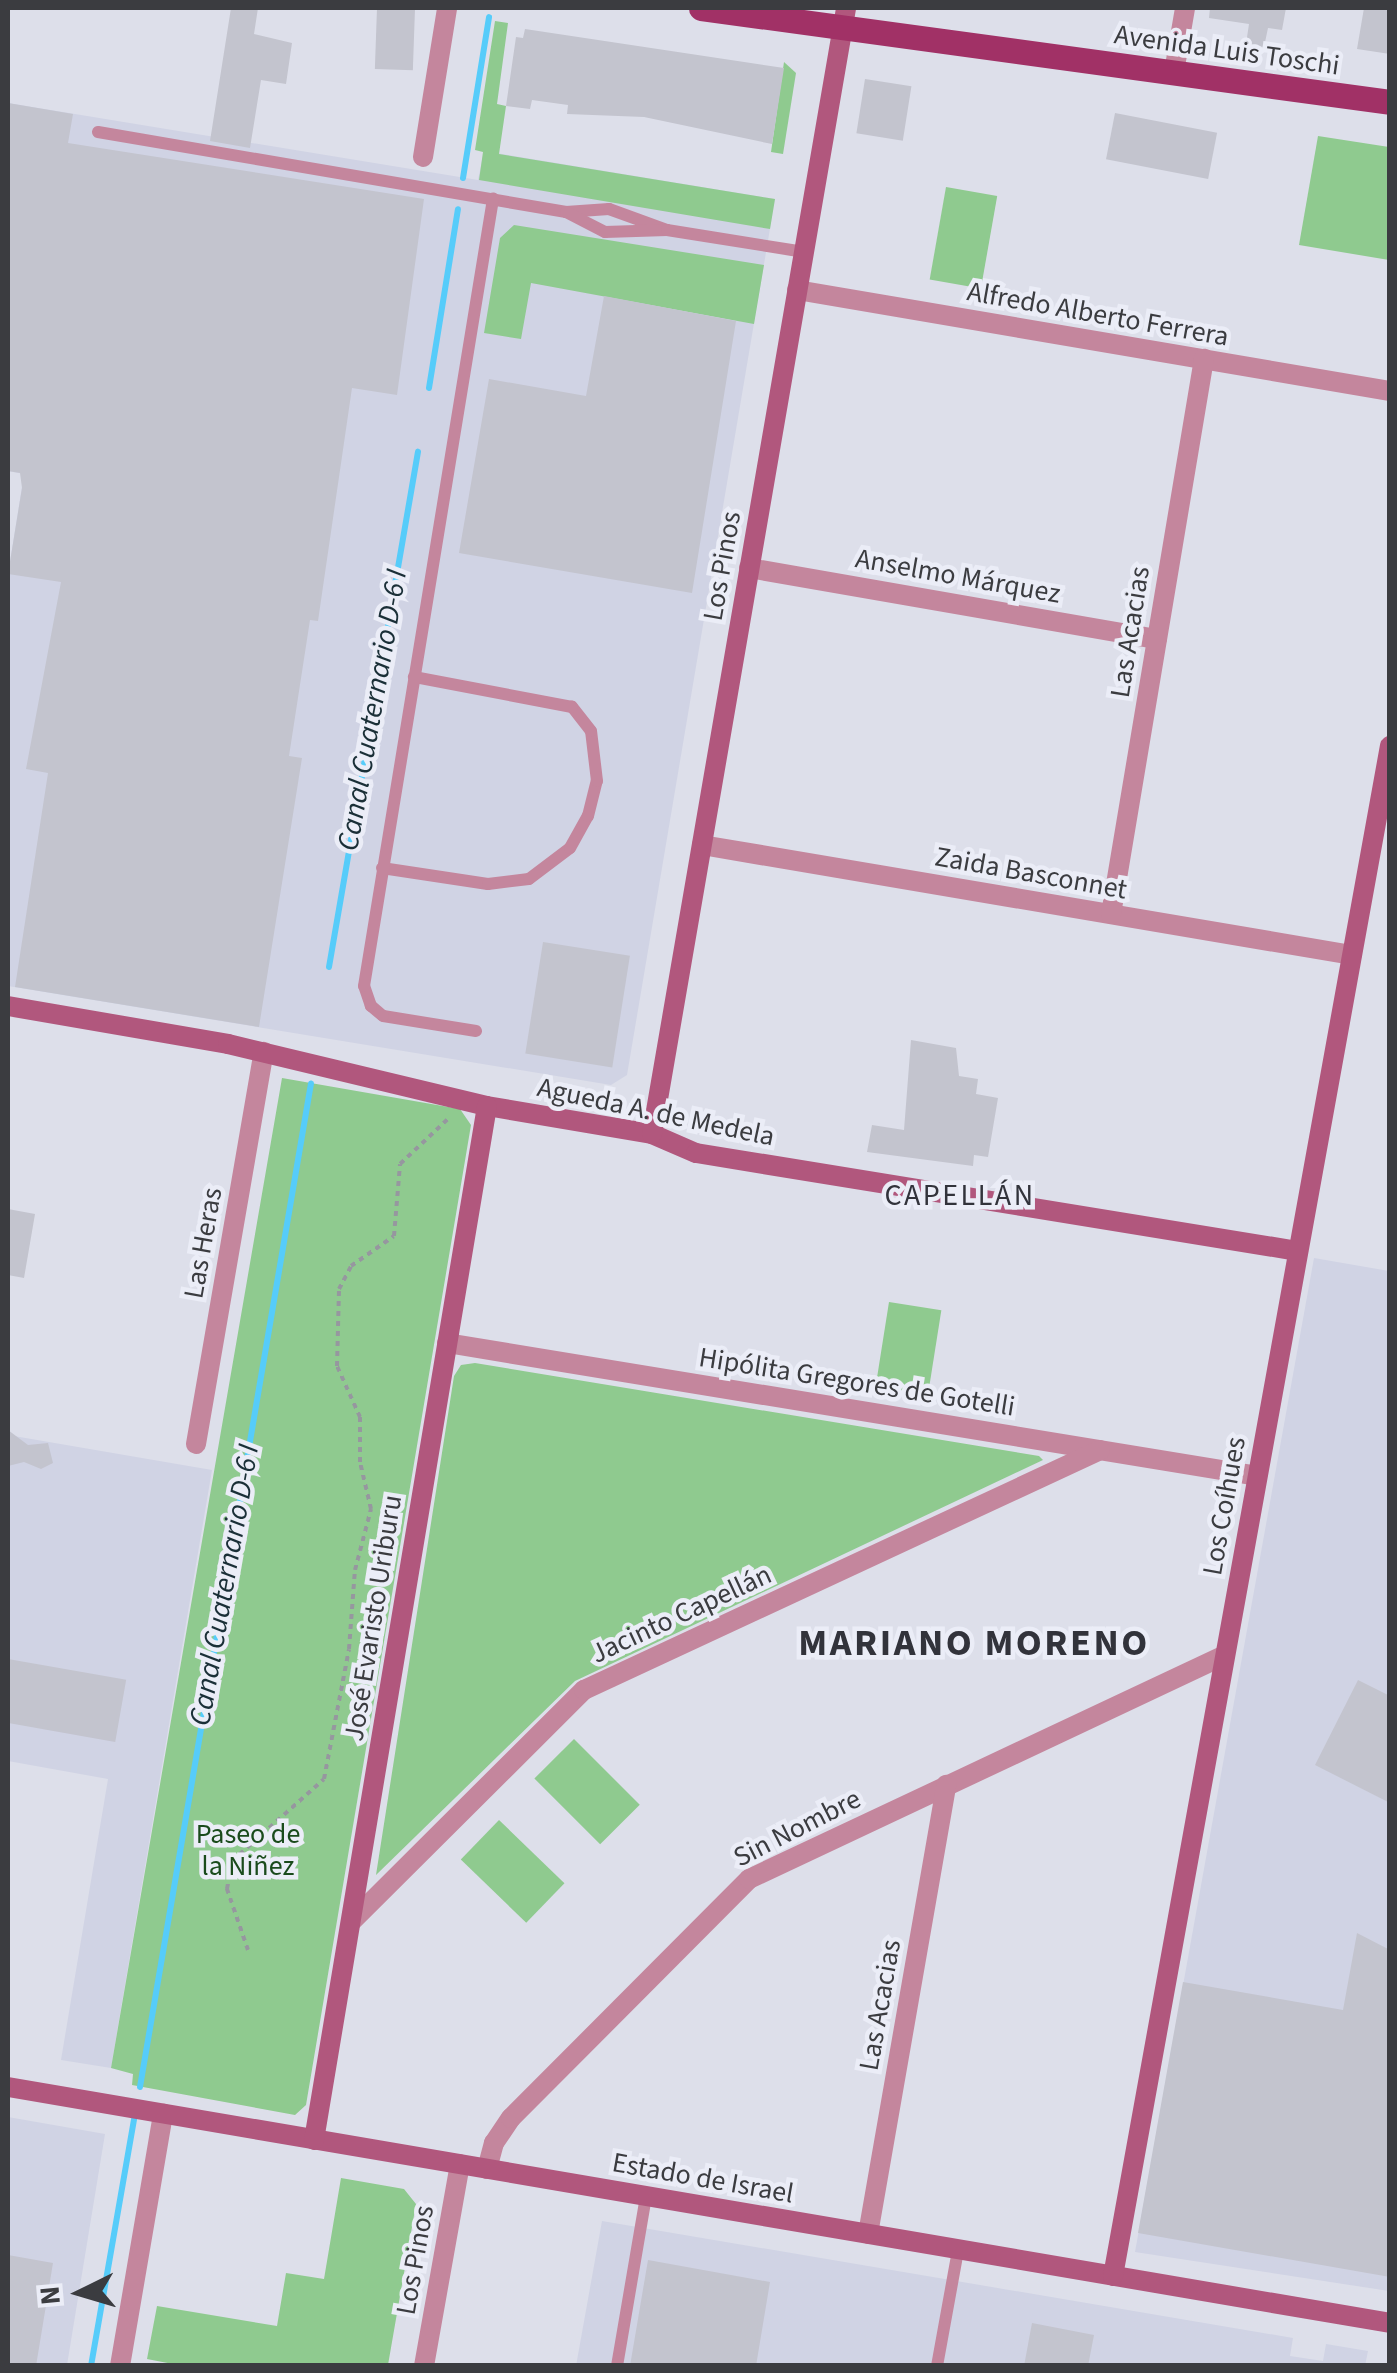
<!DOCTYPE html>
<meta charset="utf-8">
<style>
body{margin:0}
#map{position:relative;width:1397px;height:2373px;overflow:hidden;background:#dddfea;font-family:"Source Sans 3",sans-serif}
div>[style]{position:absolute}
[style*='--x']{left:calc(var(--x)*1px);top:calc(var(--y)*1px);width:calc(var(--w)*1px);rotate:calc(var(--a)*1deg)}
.built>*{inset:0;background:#d0d3e4}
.green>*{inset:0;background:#8fca8f;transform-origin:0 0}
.stream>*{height:6px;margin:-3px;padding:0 3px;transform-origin:3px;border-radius:3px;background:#56ccfa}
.building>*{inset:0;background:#c3c4ce;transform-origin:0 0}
.path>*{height:4px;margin-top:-2px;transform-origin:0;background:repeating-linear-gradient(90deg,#96979f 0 5px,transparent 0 10px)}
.lane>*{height:12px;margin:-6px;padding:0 6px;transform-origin:6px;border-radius:6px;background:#c4869d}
.street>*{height:20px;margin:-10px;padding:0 10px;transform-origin:10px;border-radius:10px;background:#c4869d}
.secondary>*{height:20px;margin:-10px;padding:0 10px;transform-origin:10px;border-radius:10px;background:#b1577d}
.primary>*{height:25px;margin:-12.5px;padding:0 12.5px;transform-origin:12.5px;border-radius:12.5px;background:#a13166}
span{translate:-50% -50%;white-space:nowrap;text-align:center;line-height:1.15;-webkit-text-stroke:9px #ebedf7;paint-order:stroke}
.street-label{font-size:28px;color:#3b3c40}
.park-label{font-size:28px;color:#1a4b1c}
.water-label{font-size:30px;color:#1a2f37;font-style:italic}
.neighbourhood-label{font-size:30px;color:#32333b;letter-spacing:2.5px}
.district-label{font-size:38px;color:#32333b;font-weight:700;letter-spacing:2.5px}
.frame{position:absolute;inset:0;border:10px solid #3b3c40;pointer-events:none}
.north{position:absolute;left:30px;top:2243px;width:100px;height:100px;-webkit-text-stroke:8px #ebedf7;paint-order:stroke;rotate:265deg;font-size:28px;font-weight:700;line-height:40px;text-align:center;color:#3b3c40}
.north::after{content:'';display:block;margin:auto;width:35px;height:45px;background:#3b3c40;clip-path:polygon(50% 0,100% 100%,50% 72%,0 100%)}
</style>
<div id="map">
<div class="built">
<i style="clip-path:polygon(8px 103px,478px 180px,484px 151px,775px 199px,627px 1075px,611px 1085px,8px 986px,8px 574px,24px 474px,8px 471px)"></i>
<i style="clip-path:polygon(1314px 1258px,1389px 1271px,1389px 2291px,1135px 2252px)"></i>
<i style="clip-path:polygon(8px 1435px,212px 1470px,111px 2068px,61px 2060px,108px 1779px,8px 1761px)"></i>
<i style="clip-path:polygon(8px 2117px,105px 2134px,67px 2365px,8px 2365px)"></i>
<i style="clip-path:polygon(602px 2221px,1293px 2338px,1290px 2356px,1323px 2361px,1326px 2344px,1368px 2351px,1365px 2366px,576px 2366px)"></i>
</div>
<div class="green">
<i style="clip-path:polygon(495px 21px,508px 23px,497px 104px,506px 106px,499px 154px,775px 199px,770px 229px,479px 180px,483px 152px,475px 150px)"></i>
<i style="clip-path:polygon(784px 62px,796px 73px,783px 154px,771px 152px)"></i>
<i style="clip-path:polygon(1318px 136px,1389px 147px,1389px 260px,1299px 245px)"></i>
<i style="left:946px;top:187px;width:52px;height:94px;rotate:10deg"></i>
<i style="clip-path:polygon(514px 225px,764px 265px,754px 324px,531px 283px,521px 339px,484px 333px,500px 238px)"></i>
<i style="clip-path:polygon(282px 1078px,460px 1109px,471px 1125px,306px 2105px,295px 2115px,132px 2085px,133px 2074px,111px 2068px)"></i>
<i style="left:889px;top:1302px;width:53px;height:87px;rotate:9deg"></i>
<i style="clip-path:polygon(475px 1363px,1039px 1456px,1043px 1460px,575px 1681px,376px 1875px,454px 1376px,461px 1365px)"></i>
<i style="left:574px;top:1739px;width:93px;height:56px;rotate:45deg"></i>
<i style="left:499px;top:1820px;width:91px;height:55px;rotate:44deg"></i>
<i style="clip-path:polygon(341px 2178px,404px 2189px,416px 2204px,388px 2365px,183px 2366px,147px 2359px,157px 2306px,277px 2326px,286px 2273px,324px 2279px)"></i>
</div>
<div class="stream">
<i style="--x:463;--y:178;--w:163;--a:-80.8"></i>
<i style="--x:429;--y:388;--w:181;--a:-80.8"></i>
<i style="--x:329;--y:967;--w:523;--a:-80.2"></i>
<i style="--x:140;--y:2087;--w:1018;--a:-80.33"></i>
<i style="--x:91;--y:2366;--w:255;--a:-80.1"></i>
</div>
<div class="building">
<i style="clip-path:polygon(231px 8px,258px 8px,254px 34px,292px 43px,286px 84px,261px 80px,250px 148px,210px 141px)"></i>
<i style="left:377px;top:8px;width:38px;height:61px;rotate:2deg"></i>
<i style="clip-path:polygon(1210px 8px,1286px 8px,1282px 30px,1268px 28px,1264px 47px,1246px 44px,1249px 24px,1209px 18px)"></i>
<i style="clip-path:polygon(1364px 8px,1390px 8px,1390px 54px,1357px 49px)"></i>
<i style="clip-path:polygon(525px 29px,784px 68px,772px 144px,644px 117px,567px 114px,568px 105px,532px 100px,530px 109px,506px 106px,516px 37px,523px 38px)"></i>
<i style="left:865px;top:79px;width:47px;height:55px;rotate:9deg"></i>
<i style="clip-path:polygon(8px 103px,73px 114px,68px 143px,424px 199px,397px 395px,352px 388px,318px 621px,310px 620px,289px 756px,302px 758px,259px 1027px,15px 987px,48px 773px,26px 769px,61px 582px,8px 574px,22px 488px,20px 473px,8px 471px)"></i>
<i style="left:1115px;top:113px;width:104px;height:47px;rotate:11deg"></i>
<i style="clip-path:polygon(604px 296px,736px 321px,692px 593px,459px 553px,489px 379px,586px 396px)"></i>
<i style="left:543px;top:942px;width:88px;height:113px;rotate:9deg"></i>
<i style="clip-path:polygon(911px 1040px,956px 1048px,959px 1076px,978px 1079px,976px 1094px,998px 1098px,988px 1157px,974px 1155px,973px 1166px,867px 1152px,872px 1125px,904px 1130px)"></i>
<i style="clip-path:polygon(8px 1209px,35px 1214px,24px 1278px,8px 1275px)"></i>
<i style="clip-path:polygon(8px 1430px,28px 1445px,48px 1443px,53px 1463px,41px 1469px,24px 1462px,8px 1466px)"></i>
<i style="left:8px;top:1659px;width:120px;height:63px;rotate:10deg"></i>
<i style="clip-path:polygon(1358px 1680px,1390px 1696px,1390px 1803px,1315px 1765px)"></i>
<i style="clip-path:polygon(1357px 1933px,1390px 1950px,1390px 2277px,1138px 2233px,1183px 1982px,1343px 2010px)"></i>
<i style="clip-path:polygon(8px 2255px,53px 2263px,36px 2366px,8px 2366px)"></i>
<i style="clip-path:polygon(648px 2260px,770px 2282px,756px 2366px,630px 2366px)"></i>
<i style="clip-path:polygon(1032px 2323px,1094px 2335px,1088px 2366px,1024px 2366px)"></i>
</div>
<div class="path">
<i style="--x:248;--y:1950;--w:65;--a:-109"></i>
<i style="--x:227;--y:1889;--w:28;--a:-80"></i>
<i style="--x:232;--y:1861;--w:123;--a:-41.7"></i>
<i style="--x:324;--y:1779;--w:132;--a:-79.1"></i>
<i style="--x:349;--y:1649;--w:79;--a:-85.7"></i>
<i style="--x:355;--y:1570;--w:63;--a:-75.3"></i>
<i style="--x:371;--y:1509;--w:48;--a:-103.2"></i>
<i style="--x:360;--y:1462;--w:45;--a:-90"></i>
<i style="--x:360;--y:1417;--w:56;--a:-114.3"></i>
<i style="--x:337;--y:1366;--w:77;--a:-88.5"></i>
<i style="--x:339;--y:1289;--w:26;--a:-62"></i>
<i style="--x:351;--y:1266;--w:52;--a:-34.9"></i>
<i style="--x:394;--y:1236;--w:72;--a:-85.2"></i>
<i style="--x:400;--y:1164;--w:66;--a:-43.2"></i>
</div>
<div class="lane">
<i style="--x:98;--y:132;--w:475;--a:9.7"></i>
<i style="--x:566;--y:212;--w:43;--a:-4"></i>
<i style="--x:609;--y:209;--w:62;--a:19.9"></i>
<i style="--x:566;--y:212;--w:44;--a:27.1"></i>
<i style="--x:605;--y:232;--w:62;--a:-1.8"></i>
<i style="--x:667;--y:230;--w:139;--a:9.1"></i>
<i style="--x:382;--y:868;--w:107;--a:8.6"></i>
<i style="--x:488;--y:884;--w:41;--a:-7"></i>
<i style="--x:529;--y:879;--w:51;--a:-37.1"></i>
<i style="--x:570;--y:848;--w:37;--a:-61"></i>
<i style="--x:588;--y:816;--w:36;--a:-76"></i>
<i style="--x:597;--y:781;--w:50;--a:-96.8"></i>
<i style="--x:591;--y:731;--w:31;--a:-128"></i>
<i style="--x:572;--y:707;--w:161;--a:-169.2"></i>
<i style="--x:476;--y:1031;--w:94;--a:-170.8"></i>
<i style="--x:383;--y:1016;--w:16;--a:-140"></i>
<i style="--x:371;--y:1006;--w:21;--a:-109"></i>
<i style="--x:364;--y:986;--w:798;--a:-80.69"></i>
<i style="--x:617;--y:2366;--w:172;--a:-80.3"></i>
<i style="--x:937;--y:2366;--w:118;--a:-79.7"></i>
</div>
<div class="street">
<i style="--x:1174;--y:72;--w:65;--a:-80.2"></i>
<i style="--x:423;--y:157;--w:151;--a:-80.8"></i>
<i style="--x:797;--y:290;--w:602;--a:9.67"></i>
<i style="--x:749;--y:568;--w:414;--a:9.9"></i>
<i style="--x:702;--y:845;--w:659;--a:9.61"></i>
<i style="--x:1111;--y:914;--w:563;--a:-80.49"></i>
<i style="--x:447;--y:1343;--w:821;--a:9.32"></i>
<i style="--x:196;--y:1444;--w:398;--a:-80.2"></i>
<i style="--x:351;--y:1922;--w:329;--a:-44.9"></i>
<i style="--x:584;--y:1690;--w:569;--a:-24.94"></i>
<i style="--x:487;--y:2169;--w:27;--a:-75"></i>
<i style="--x:494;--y:2143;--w:30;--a:-56"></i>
<i style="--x:511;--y:2118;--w:337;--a:-45.1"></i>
<i style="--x:749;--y:1879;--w:526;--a:-25.2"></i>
<i style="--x:868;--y:2234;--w:456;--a:-80.1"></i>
<i style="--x:120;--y:2366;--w:256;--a:-80.3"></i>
<i style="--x:424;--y:2366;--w:205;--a:-79.9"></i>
</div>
<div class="secondary">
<i style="--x:8;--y:1006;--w:223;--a:9.8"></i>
<i style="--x:228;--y:1044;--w:266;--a:13.5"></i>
<i style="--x:487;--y:1106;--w:167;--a:9.6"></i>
<i style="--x:652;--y:1134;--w:48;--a:23.4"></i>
<i style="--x:696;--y:1153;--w:610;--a:9.25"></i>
<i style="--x:652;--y:1134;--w:1143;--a:-80.22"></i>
<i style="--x:8;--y:2087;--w:1402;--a:9.69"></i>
<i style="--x:314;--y:2140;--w:1048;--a:-80.5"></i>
<i style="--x:1113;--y:2276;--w:1555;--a:-79.74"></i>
</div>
<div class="primary">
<i style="--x:701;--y:8;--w:695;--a:7.77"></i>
</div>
<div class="street-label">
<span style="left:1227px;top:50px;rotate:8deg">Avenida Luis Toschi</span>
<span style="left:1098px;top:314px;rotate:10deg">Alfredo Alberto Ferrera</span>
<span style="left:722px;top:566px;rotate:-80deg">Los Pinos</span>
<span style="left:958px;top:576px;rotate:10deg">Anselmo Márquez</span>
<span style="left:1130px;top:632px;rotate:-81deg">Las Acacias</span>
<span style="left:1031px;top:873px;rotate:10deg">Zaida Basconnet</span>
<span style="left:656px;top:1112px;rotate:12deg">Agueda A. de Medela</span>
<span style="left:203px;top:1243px;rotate:-80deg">Las Heras</span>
<span style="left:857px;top:1382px;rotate:9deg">Hipólita Gregores de Gotelli</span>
<span style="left:1224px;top:1506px;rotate:-80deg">Los Coíhues</span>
<span style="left:681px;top:1614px;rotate:-25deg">Jacinto Capellán</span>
<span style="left:373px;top:1618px;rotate:-81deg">José Evaristo Uriburu</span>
<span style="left:797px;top:1828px;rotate:-27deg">Sin Nombre</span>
<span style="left:880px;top:2005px;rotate:-80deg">Las Acacias</span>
<span style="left:703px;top:2178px;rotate:10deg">Estado de Israel</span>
<span style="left:415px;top:2260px;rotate:-80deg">Los Pinos</span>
</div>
<div class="park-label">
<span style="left:248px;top:1850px">Paseo de<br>la Niñez</span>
</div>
<div class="water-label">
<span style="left:373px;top:710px;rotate:-80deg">Canal Cuaternario D-6 I</span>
<span style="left:225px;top:1585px;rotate:-80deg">Canal Cuaternario D-6 I</span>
</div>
<div class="neighbourhood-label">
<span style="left:960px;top:1196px">CAPELLÁN</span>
</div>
<div class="district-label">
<span style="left:974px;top:1644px">MARIANO MORENO</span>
</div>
<div class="frame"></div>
<div class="north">N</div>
</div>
